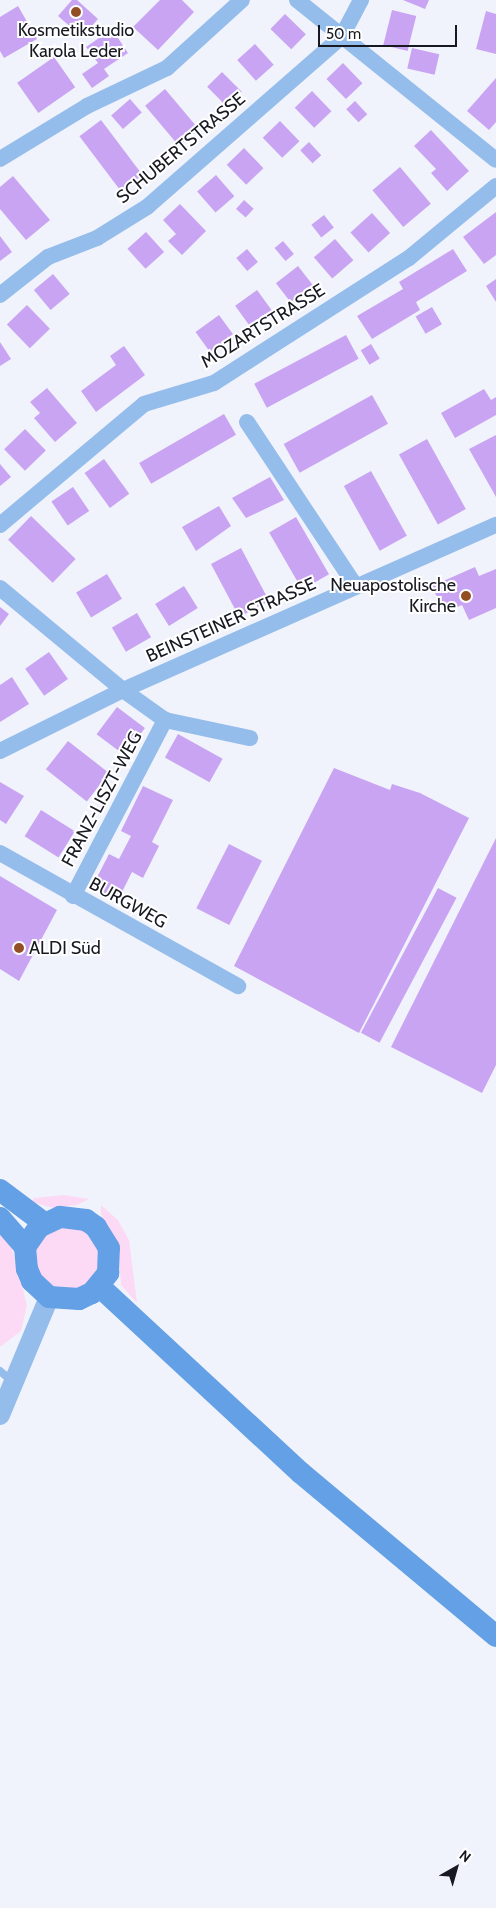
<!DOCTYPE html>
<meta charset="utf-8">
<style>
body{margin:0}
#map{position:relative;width:496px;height:1908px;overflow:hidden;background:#f1f3fc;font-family:Cabin,sans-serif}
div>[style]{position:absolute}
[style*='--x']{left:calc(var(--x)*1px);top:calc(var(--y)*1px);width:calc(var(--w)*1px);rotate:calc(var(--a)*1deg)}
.green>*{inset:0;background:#fcdaf6}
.round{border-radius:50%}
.building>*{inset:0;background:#c9a4f3;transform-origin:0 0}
.service>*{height:8px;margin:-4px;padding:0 4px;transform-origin:4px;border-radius:4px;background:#95bdeb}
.minor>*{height:16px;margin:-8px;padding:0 8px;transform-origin:8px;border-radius:8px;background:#95bdeb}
.tertiary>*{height:20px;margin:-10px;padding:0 10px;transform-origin:10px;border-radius:10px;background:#95bdeb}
.secondary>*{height:22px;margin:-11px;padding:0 11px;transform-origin:11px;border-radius:11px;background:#63a0e5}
.dots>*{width:14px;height:14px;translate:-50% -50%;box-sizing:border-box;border:2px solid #fff;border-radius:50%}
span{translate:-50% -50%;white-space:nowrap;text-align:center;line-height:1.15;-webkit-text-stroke:4px #fff;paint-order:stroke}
.poi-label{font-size:18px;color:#171820}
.right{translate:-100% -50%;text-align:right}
.left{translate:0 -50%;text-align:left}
.street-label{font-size:18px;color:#171820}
.north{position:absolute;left:431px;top:1843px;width:50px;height:50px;-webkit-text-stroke:4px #fff;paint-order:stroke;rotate:38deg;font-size:14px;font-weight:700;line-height:20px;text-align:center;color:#171820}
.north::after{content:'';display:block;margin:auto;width:18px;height:22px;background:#171820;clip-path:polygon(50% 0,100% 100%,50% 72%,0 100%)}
.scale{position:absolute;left:318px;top:25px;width:139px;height:22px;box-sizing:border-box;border:2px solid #171820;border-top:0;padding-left:6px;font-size:15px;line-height:18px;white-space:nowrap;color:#171820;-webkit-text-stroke:4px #fff;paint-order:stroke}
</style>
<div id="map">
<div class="green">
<i style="clip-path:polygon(64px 1195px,89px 1199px,77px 1205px,53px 1208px,32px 1202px,34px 1198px)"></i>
<i style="clip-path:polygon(101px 1205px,118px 1220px,129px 1240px,137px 1303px,121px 1285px,118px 1244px,101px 1214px)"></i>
<i class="round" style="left:35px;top:1227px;width:64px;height:64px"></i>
<i style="clip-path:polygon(0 1234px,11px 1244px,27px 1305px,21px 1331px,0 1347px)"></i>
</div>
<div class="building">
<i style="clip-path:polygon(72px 0,77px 0,98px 19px,82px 37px,58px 16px)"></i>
<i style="clip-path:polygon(160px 0,182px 0,194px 12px,158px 50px,133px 27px)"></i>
<i style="clip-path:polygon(403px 0,429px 0,425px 9px)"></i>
<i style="clip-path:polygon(18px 6px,37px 39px,4px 58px,0 51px,0 17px)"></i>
<i style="left:392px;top:10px;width:25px;height:36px;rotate:14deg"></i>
<i style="clip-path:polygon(486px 11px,496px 14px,496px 54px,476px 49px)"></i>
<i style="left:285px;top:14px;width:29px;height:21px;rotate:44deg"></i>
<i style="clip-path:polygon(112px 29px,128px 53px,104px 69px,109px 76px,92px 88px,82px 74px,98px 63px,86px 47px)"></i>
<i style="left:255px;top:44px;width:28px;height:24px;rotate:48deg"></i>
<i style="left:412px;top:48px;width:28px;height:21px;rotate:13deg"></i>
<i style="left:54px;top:57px;width:37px;height:45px;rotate:55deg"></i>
<i style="left:343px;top:63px;width:28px;height:23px;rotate:46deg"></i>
<i style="left:222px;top:72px;width:28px;height:21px;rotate:45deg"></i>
<i style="clip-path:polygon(496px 78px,496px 122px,489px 130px,467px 111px)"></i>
<i style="left:165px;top:89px;width:53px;height:26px;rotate:50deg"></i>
<i style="left:312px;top:91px;width:28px;height:24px;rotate:46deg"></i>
<i style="left:130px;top:99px;width:18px;height:25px;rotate:49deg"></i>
<i style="left:355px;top:101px;width:18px;height:12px;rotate:47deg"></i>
<i style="left:101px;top:120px;width:69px;height:27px;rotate:53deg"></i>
<i style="left:280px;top:121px;width:28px;height:24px;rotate:46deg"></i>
<i style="clip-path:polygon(431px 130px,469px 171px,447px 191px,431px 173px,436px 169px,414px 146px)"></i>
<i style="left:309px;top:142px;width:18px;height:12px;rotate:47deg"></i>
<i style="left:244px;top:148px;width:28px;height:24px;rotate:46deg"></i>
<i style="left:400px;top:167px;width:48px;height:36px;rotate:50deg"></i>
<i style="left:216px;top:175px;width:28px;height:25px;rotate:49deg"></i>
<i style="clip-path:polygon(13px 176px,50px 220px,26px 240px,0 209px,0 187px)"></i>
<i style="left:244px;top:200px;width:13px;height:12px;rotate:42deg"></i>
<i style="clip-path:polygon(180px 204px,206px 231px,182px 255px,168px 241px,176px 234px,163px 220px)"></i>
<i style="clip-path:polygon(496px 212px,496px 255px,484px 264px,463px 237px)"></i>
<i style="left:372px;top:213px;width:27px;height:29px;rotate:48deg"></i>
<i style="left:324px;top:215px;width:16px;height:16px;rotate:52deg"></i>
<i style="left:146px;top:232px;width:27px;height:25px;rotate:48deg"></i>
<i style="clip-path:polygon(0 236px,12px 252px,0 261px)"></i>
<i style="left:335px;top:239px;width:28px;height:28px;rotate:49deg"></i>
<i style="left:283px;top:241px;width:17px;height:11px;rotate:50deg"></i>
<i style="left:247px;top:249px;width:17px;height:14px;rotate:50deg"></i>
<i style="clip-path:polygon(453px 249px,467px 271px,416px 302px,420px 310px,372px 339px,357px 316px,403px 289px,399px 282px)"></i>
<i style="left:298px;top:266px;width:24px;height:28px;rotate:52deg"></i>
<i style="left:53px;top:274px;width:26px;height:25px;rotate:50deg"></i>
<i style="clip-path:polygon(496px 279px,496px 302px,486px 286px)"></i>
<i style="left:257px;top:290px;width:26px;height:27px;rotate:54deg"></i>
<i style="left:27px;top:305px;width:33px;height:28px;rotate:46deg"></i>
<i style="left:432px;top:307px;width:20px;height:19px;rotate:60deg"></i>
<i style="left:219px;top:315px;width:27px;height:29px;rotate:54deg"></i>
<i style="left:346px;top:335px;width:27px;height:104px;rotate:62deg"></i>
<i style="clip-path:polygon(0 342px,11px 359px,0 366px)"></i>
<i style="left:371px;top:344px;width:17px;height:12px;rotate:59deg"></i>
<i style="clip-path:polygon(124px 346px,145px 375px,96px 412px,81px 391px,116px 365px,110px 356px)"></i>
<i style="clip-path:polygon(47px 388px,77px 423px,55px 442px,34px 418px,40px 413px,30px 402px)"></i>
<i style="clip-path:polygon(484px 389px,491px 400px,496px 397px,496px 415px,455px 438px,441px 413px)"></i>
<i style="left:372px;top:395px;width:33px;height:101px;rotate:61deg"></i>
<i style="left:224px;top:414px;width:24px;height:98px;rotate:60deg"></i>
<i style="left:25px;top:429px;width:30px;height:29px;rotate:46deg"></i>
<i style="clip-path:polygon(496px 435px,496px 497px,469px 449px)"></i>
<i style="left:427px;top:439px;width:80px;height:32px;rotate:61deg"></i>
<i style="left:104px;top:459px;width:43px;height:24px;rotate:54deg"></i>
<i style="clip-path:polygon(0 464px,11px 477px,0 486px)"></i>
<i style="left:371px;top:471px;width:74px;height:31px;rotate:61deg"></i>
<i style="clip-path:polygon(270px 477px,284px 500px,246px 518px,232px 498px)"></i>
<i style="left:73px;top:487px;width:29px;height:26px;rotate:56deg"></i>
<i style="clip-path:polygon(219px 506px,231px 526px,196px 551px,182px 527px)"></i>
<i style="left:31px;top:516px;width:62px;height:33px;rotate:44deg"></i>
<i style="left:296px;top:517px;width:66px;height:31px;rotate:60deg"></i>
<i style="left:241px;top:548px;width:60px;height:34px;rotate:62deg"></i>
<i style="clip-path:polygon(475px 567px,479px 576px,496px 569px,496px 608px,469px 620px,462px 605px,444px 613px,432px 586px)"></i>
<i style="left:107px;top:574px;width:29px;height:36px;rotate:59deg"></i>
<i style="left:184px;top:586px;width:26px;height:34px;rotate:58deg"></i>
<i style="clip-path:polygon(0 607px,9px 614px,0 626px)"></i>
<i style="left:137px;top:613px;width:28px;height:29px;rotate:60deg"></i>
<i style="left:49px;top:652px;width:33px;height:29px;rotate:55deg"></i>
<i style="clip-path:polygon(12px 677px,29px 704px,0 722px,0 685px)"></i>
<i style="left:117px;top:707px;width:35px;height:34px;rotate:37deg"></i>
<i style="left:178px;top:734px;width:51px;height:27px;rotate:29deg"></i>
<i style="left:68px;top:741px;width:52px;height:36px;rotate:38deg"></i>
<i style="clip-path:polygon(334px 768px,390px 790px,392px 784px,420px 793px,469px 818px,359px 1033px,234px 966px)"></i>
<i style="clip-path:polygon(0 782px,24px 796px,6px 824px,0 820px)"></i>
<i style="clip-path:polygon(143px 786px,173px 800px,152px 842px,159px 846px,143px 878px,132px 872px,118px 900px,92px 887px,109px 854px,119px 859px,131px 836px,121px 831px)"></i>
<i style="left:41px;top:810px;width:40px;height:31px;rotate:32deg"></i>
<i style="clip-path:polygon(496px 838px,496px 1065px,482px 1093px,391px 1047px)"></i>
<i style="left:229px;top:844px;width:37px;height:72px;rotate:27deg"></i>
<i style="clip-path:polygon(0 876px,57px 910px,19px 981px,0 969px)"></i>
<i style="left:438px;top:888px;width:21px;height:164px;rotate:28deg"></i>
</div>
<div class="service">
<i style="--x:0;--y:1371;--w:16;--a:40"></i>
</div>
<div class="minor">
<i style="--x:297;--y:0;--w:255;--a:38.8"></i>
<i style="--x:0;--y:159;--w:102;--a:-31.3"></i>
<i style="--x:87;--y:106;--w:89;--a:-25.4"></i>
<i style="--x:167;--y:68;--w:101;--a:-42.2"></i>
<i style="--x:0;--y:295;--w:61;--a:-38.4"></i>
<i style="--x:48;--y:257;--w:53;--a:-21.2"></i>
<i style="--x:97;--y:238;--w:59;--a:-31.8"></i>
<i style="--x:147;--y:207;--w:259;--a:-41.2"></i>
<i style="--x:342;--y:36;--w:41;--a:-62.2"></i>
<i style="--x:247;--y:422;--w:196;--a:56.5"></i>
<i style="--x:0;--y:525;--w:188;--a:-40"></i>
<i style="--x:144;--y:404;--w:73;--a:-16.7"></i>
<i style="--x:214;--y:383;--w:232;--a:-32.7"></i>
<i style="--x:409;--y:258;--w:113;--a:-39.6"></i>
<i style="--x:0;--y:588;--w:160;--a:39.7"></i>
<i style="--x:123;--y:690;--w:52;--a:35.5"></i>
<i style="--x:165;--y:720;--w:87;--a:12"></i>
<i style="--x:0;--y:751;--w:137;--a:-26.4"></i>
<i style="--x:123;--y:690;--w:408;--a:-23.9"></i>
<i style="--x:0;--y:853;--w:273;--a:29.2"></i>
<i style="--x:73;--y:896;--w:199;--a:-62.4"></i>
</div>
<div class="tertiary">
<i style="--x:0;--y:1415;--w:128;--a:-67.4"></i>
</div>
<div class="secondary">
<i style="--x:0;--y:1190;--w:55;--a:36.9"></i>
<i style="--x:0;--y:1218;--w:38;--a:49"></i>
<i style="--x:25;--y:1247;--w:22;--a:85"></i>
<i style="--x:27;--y:1269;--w:13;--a:67"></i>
<i style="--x:32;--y:1281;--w:23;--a:43"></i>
<i style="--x:49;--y:1297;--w:30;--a:4"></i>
<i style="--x:79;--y:1299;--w:14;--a:-25"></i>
<i style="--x:92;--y:1293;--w:26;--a:-51"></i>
<i style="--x:108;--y:1273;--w:25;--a:-88"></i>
<i style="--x:109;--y:1248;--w:25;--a:-122"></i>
<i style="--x:96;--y:1227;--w:12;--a:-145"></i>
<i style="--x:86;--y:1220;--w:26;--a:-173"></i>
<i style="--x:60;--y:1217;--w:23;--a:155"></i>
<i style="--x:39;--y:1227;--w:24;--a:125"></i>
<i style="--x:99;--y:1286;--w:275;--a:42.8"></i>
<i style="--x:301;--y:1473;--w:254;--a:39.9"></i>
</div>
<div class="dots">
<i style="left:76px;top:12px;background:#934e24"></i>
<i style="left:466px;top:596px;background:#934e24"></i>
<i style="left:19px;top:948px;background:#934e24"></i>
</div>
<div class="poi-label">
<span style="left:76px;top:41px">Kosmetikstudio<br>Karola Leder</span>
<span class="right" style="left:456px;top:596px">Neuapostolische<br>Kirche</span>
<span class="left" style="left:29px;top:948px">ALDI Süd</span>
</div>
<div class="street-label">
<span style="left:181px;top:148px;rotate:-40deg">SCHUBERTSTRASSE</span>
<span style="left:263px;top:326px;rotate:-32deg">MOZARTSTRASSE</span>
<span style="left:231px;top:620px;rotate:-24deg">BEINSTEINER STRASSE</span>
<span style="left:102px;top:799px;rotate:-62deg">FRANZ-LISZT-WEG</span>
<span style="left:128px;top:903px;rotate:29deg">BURGWEG</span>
</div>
<div class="north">N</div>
<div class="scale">50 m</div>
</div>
